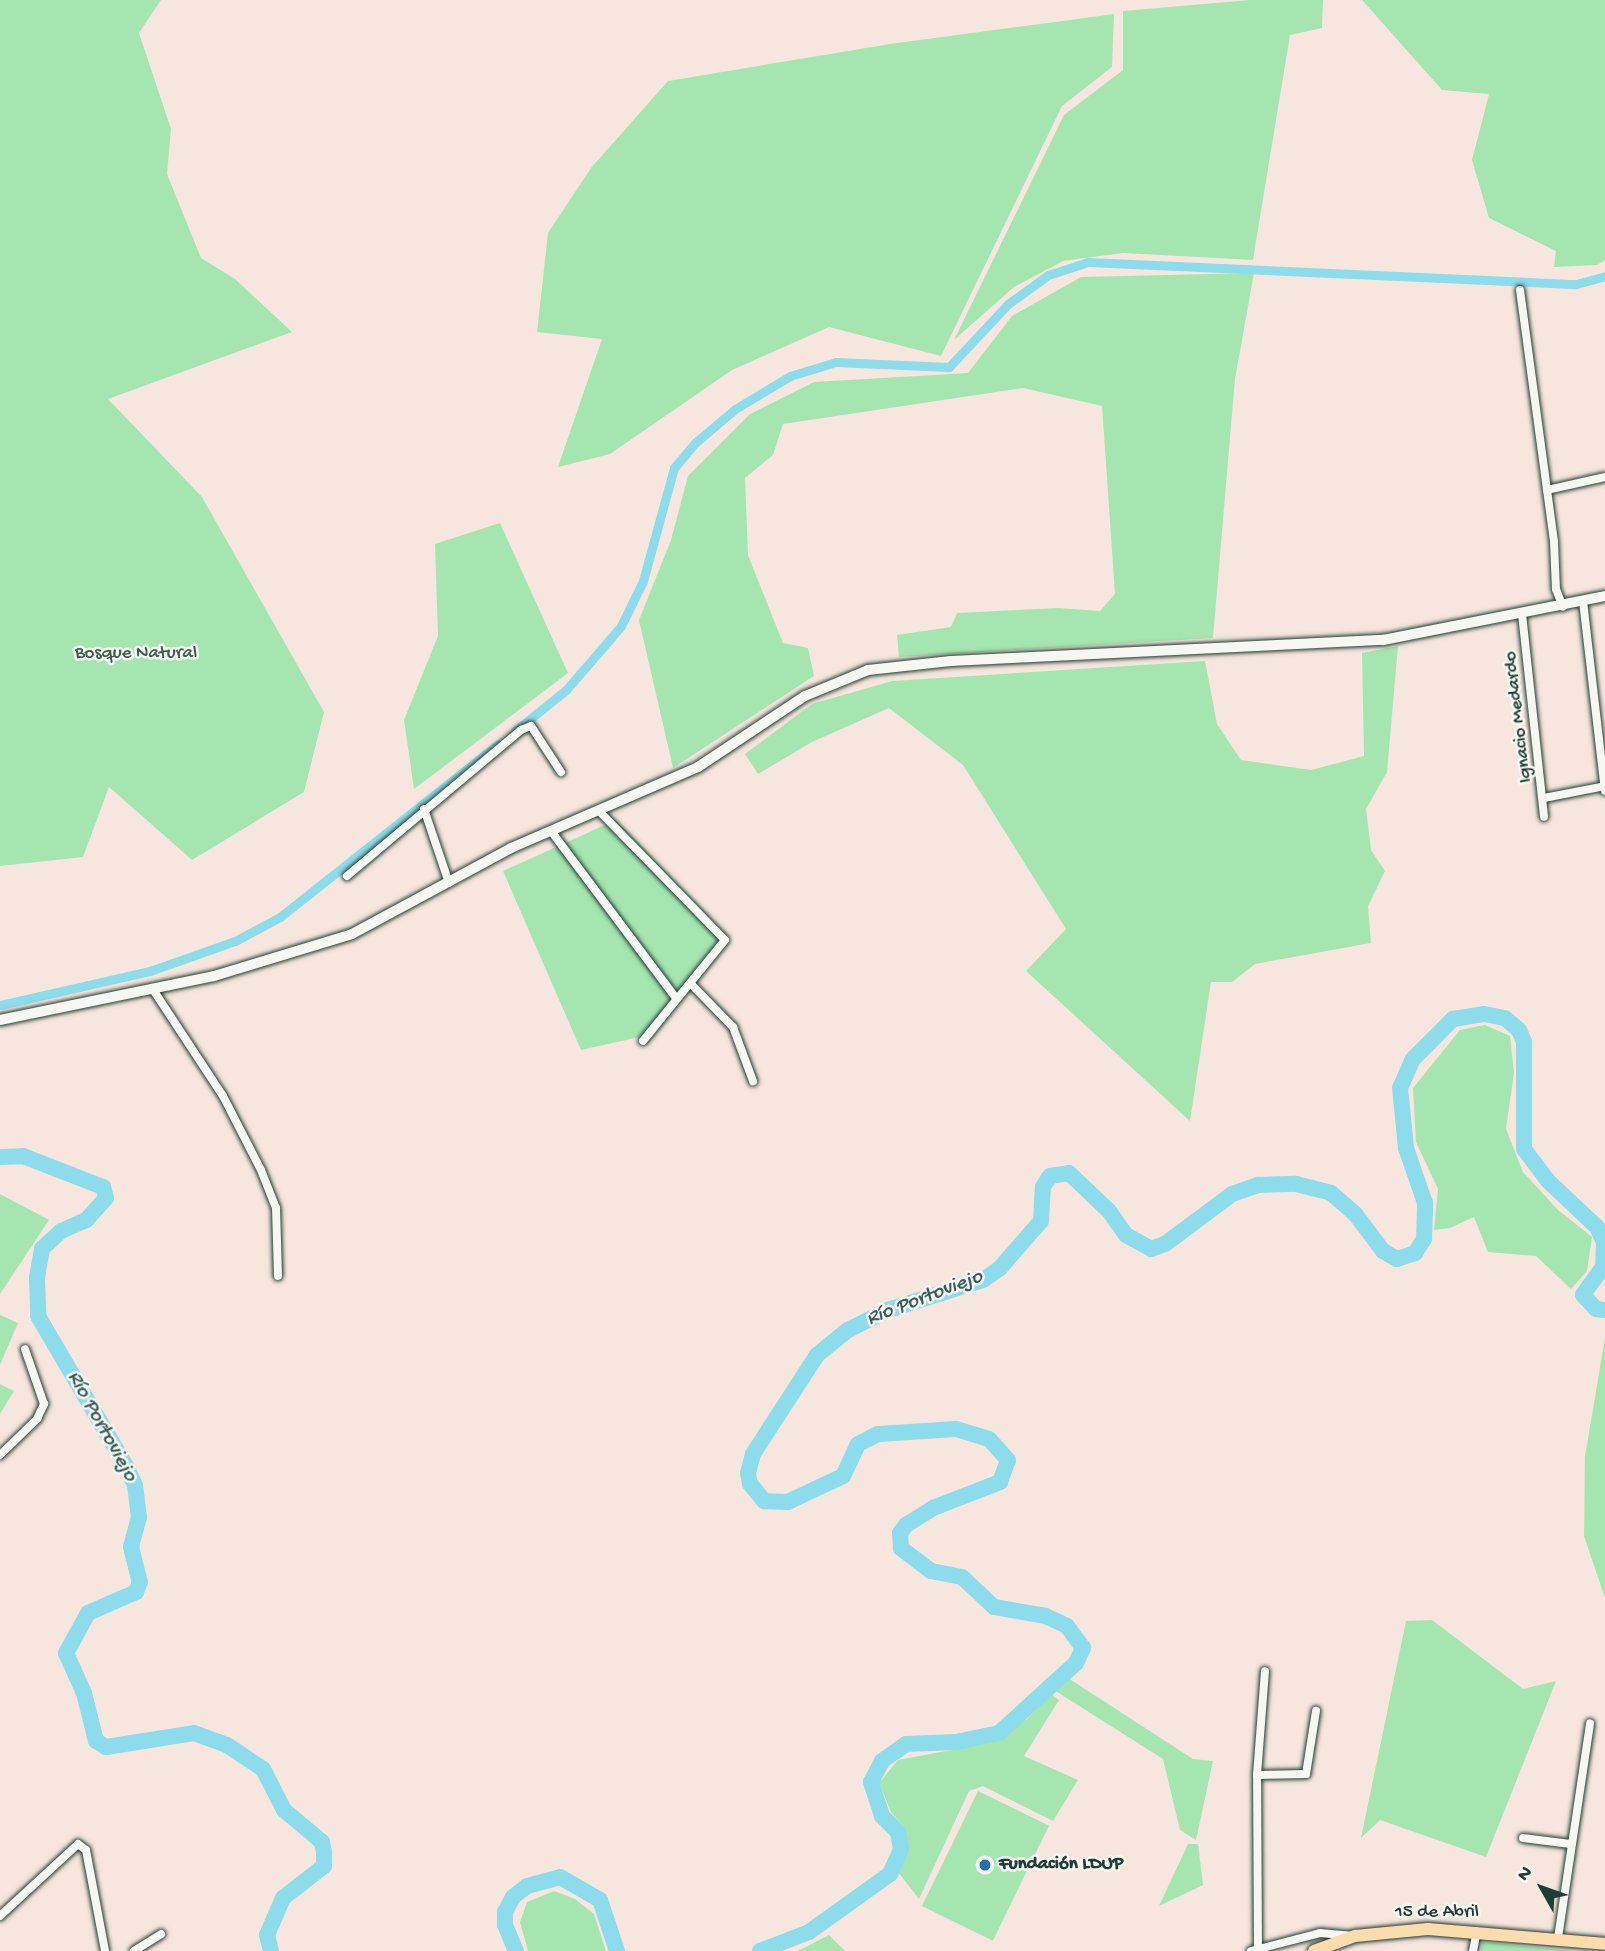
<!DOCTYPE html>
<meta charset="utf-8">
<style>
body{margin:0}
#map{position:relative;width:1605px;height:1951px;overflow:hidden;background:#f7e6de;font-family:"Gochi Hand",sans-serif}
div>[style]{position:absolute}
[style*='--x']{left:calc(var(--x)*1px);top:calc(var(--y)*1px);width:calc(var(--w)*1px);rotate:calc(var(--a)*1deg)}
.green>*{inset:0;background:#a5e6b0;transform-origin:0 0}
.canal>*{height:9px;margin:-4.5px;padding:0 4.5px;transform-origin:4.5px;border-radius:4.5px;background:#8ddceb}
.river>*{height:16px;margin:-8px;padding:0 8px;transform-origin:8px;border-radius:8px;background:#8ddceb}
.roads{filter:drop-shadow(0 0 2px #1f3d34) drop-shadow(0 0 2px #1f3d34)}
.street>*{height:8px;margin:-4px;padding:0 4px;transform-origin:4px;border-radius:4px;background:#f6f6f2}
.secondary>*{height:10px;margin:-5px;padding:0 5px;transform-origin:5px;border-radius:5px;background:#f6f6f2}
.primary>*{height:12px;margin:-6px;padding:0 6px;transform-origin:6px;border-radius:6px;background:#fcdcac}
.dots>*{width:19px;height:19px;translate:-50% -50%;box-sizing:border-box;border:4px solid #f6f6f2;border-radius:50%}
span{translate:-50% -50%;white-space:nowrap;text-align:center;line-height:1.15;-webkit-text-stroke:5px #f6f6f2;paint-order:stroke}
.park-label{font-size:19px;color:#3a5f4d}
.street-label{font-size:19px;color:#1f3d34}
.poi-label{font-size:19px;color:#1f3d34;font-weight:700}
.left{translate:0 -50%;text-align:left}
.water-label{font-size:21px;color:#355d59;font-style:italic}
.north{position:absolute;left:1507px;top:1853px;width:70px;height:70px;-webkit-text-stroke:5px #f6f6f2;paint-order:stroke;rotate:310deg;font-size:19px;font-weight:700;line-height:28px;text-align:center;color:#1f3d34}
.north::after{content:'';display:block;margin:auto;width:24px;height:32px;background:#1f3d34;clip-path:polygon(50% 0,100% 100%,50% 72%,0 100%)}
</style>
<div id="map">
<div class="green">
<i style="clip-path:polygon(0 0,161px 0,139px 33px,171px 129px,167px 174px,201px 258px,235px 279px,292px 332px,108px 399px,202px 497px,324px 712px,304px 792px,192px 860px,109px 787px,83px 857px,0 866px)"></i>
<i style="clip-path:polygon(1250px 0,1323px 0,1322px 28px,1290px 35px,1253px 260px,1123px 253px,1063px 261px,1014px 287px,954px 340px,1064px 115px,1123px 70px,1123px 11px)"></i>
<i style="clip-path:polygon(1362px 0,1605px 0,1605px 260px,1597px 265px,1554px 267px,1556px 251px,1489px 218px,1472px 160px,1489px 94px,1442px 90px)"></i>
<i style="clip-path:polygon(1114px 14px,1112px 67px,1062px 106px,941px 356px,829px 327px,732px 370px,610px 454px,558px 467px,602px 339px,537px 332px,548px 233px,591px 168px,668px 81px,890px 44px)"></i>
<i style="clip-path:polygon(1254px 273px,1235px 379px,1213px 638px,899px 657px,897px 635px,951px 627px,957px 613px,1059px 608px,1100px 611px,1115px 594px,1102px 406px,1023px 388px,783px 424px,773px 455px,745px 478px,748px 555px,783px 643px,808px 648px,814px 676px,673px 768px,639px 620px,671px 540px,688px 476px,750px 414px,814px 382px,968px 373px,1012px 316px,1081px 277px)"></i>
<i style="clip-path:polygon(500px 523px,568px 673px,414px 789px,404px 720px,438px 636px,435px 544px)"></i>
<i style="clip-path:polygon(1398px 646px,1387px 772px,1366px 809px,1371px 850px,1385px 871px,1368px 906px,1371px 943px,1255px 964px,1232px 982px,1211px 982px,1190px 1121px,1026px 971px,1066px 929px,963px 765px,889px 708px,812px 742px,758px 774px,745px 754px,812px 704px,892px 681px,1205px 661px,1217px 724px,1241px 760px,1311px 770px,1364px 756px,1362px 653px)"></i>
<i style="clip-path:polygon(616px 820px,729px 938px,644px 1036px,581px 1050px,503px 871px)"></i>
<i style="clip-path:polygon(1485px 1025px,1510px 1036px,1514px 1073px,1506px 1129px,1523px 1172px,1558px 1210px,1592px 1237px,1587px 1271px,1571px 1289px,1536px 1256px,1488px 1252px,1474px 1217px,1450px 1228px,1434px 1230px,1438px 1189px,1416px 1142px,1413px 1088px,1460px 1030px)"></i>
<i style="clip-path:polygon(0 1194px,49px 1220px,0 1294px)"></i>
<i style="clip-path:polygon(0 1315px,18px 1323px,0 1365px)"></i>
<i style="clip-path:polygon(1605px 1338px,1605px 1598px,1584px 1536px,1585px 1456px)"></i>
<i style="clip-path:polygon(0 1384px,14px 1391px,0 1414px)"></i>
<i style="clip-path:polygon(1432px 1620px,1523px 1689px,1556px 1681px,1486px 1857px,1380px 1820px,1361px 1838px,1406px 1621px)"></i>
<i style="clip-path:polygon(1068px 1678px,1193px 1759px,1213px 1761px,1196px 1840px,1180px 1830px,1163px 1759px,1054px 1690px)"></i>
<i style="clip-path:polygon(1051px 1694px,1059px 1700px,1024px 1756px,1078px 1780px,1053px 1821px,983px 1786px,969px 1791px,919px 1899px,898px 1872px,908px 1853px,904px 1827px,891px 1812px,879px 1783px,898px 1760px,989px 1743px,1027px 1719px)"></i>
<i style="left:978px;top:1791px;width:79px;height:128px;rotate:26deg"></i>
<i style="clip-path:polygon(1188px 1844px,1198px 1844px,1203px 1885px,1159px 1906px)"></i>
<i style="clip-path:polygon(554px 1891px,575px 1899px,594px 1914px,606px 1951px,528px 1951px,520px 1922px,527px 1902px)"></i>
<i style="clip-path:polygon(829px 1935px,845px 1951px,798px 1951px)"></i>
<i style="clip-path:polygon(1482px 1942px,1575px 1951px,1481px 1951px)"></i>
</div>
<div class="canal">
<i style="--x:515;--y:731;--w:65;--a:-38.8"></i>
<i style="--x:566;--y:690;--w:84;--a:-49.3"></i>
<i style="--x:621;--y:626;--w:50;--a:-63.9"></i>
<i style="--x:643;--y:581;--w:117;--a:-74.7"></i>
<i style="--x:674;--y:468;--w:34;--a:-50"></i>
<i style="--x:696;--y:442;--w:51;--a:-40.2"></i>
<i style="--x:735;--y:409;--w:64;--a:-31"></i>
<i style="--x:790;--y:376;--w:48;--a:-16.9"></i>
<i style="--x:836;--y:362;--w:113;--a:2.5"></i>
<i style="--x:949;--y:367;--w:86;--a:-46.9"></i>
<i style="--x:1008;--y:304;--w:49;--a:-35.9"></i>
<i style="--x:1048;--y:275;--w:42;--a:-18"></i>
<i style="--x:1088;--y:262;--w:488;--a:2.6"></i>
<i style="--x:1576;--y:284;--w:30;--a:-15"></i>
<i style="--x:0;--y:1005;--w:154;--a:-12.8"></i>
<i style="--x:150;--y:971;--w:90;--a:-19.4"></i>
<i style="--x:235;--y:941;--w:51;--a:-28.1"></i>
<i style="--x:280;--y:917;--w:278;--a:-38.4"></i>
</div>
<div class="river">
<i style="--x:0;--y:1157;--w:23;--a:-2"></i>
<i style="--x:23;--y:1156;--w:86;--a:21.2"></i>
<i style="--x:103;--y:1187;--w:11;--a:75"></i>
<i style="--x:106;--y:1198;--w:30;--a:132"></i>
<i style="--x:86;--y:1220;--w:27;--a:156"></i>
<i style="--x:61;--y:1231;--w:26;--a:137"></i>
<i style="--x:42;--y:1249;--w:29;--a:100"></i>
<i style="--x:37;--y:1278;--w:38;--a:88"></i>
<i style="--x:38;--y:1316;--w:174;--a:59.6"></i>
<i style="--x:126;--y:1466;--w:21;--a:65"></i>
<i style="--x:135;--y:1485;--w:32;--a:83"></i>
<i style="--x:139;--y:1517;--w:31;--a:105"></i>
<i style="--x:131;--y:1547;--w:36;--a:76"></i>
<i style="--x:140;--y:1582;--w:11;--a:112"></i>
<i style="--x:136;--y:1592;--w:52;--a:156.4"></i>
<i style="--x:88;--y:1613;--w:46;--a:118.8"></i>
<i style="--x:66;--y:1653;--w:44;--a:65.8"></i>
<i style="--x:84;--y:1693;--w:49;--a:76"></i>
<i style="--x:96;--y:1741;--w:12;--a:31"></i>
<i style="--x:106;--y:1747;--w:89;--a:-9"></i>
<i style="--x:194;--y:1733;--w:35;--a:20"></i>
<i style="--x:227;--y:1745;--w:43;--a:33.7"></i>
<i style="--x:263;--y:1769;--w:46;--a:62.9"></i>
<i style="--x:284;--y:1810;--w:50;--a:40.1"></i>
<i style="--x:322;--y:1842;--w:10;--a:79"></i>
<i style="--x:324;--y:1852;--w:14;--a:90"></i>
<i style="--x:324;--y:1866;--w:52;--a:142"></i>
<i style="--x:283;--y:1898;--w:40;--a:113.4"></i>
<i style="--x:267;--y:1935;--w:16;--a:76"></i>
<i style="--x:516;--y:1951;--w:28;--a:-113"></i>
<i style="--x:505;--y:1925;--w:13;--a:-90"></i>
<i style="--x:505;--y:1912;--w:17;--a:-62"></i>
<i style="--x:513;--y:1897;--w:18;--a:-38"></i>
<i style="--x:527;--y:1886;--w:34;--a:-15"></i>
<i style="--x:560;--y:1877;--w:46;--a:29.9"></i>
<i style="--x:600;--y:1900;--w:54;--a:71.6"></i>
<i style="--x:760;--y:1951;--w:53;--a:-21.2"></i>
<i style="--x:809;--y:1932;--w:100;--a:-35.6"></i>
<i style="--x:890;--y:1874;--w:27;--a:-66"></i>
<i style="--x:901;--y:1849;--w:17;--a:-100"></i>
<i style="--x:898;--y:1832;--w:23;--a:-135"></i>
<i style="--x:882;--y:1816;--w:36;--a:-108"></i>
<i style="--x:871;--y:1782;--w:24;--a:-62"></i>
<i style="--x:882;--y:1761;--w:29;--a:-35"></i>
<i style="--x:906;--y:1744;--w:50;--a:-2.3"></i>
<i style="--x:956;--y:1742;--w:44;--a:-11.8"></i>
<i style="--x:999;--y:1733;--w:104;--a:-42.3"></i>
<i style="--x:1076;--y:1663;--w:17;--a:-65"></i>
<i style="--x:1083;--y:1648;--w:27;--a:-126"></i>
<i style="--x:1067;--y:1626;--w:23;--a:-155"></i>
<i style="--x:1046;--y:1616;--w:53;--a:-170.2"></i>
<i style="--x:994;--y:1607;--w:44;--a:-136.8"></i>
<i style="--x:962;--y:1577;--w:32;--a:-169"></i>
<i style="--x:931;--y:1571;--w:38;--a:-143"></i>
<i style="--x:901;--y:1548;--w:15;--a:-94"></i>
<i style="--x:900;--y:1533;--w:10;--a:-53"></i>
<i style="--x:906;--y:1525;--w:32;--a:-32"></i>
<i style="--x:933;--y:1508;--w:72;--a:-21.2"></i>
<i style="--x:1000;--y:1482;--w:23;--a:-70"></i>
<i style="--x:1008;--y:1460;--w:28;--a:-132"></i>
<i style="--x:989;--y:1439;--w:34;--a:-163"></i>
<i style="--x:956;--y:1429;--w:78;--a:176.3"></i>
<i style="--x:878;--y:1434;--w:22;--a:153"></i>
<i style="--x:858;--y:1444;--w:35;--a:115"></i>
<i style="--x:843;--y:1476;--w:61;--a:154.7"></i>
<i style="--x:788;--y:1502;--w:24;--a:-178"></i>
<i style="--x:764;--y:1501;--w:22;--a:-129"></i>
<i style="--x:750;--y:1484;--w:11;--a:-100"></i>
<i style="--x:748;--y:1473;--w:20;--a:-75"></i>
<i style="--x:753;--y:1454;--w:118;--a:-57.1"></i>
<i style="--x:817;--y:1355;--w:40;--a:-39"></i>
<i style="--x:848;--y:1330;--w:45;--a:-26.6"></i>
<i style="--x:888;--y:1310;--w:100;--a:-17.5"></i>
<i style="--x:983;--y:1280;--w:21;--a:-35"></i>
<i style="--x:1000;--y:1268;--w:62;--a:-48.9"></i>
<i style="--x:1041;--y:1221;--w:34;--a:-87"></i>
<i style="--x:1043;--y:1187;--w:13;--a:-58"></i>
<i style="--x:1050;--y:1176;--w:19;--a:-9"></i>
<i style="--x:1069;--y:1173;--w:55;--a:43.5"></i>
<i style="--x:1109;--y:1211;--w:29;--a:55"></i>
<i style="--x:1126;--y:1235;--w:29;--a:29"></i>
<i style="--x:1151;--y:1249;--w:15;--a:-20"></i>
<i style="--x:1165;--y:1244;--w:84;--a:-36.7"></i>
<i style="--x:1232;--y:1194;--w:28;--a:-19"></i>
<i style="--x:1258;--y:1185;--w:38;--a:-2"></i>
<i style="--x:1296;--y:1184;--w:36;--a:14"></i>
<i style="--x:1331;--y:1193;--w:33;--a:41"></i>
<i style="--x:1356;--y:1215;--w:45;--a:53.1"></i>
<i style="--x:1383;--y:1251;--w:16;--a:30"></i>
<i style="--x:1397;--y:1259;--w:19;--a:-18"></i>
<i style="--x:1415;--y:1253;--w:17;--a:-57"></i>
<i style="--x:1424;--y:1239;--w:36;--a:-88"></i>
<i style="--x:1425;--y:1203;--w:58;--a:-109.1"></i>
<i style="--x:1406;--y:1148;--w:60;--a:-95.7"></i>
<i style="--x:1400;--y:1088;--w:32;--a:-66"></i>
<i style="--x:1413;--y:1059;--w:57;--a:-45"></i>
<i style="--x:1453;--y:1019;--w:31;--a:-9"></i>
<i style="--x:1484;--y:1014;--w:21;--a:11"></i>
<i style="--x:1505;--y:1018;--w:18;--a:41"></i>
<i style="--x:1519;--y:1030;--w:13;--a:67"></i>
<i style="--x:1524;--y:1042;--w:107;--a:90"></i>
<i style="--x:1524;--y:1149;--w:40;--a:53"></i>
<i style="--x:1548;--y:1181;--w:67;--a:43.2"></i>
<i style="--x:1597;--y:1227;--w:17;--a:65"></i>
<i style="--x:1604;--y:1242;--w:25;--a:92"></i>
<i style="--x:1603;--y:1267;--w:34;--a:126"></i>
<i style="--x:1583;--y:1295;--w:19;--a:47"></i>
<i style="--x:1596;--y:1309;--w:9;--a:6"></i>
</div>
<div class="roads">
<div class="street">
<i style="--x:1520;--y:290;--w:254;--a:82.3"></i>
<i style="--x:1554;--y:542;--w:47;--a:87.6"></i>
<i style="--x:1556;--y:589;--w:19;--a:69"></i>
<i style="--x:1547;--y:490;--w:59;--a:-12.6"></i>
<i style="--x:1583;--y:601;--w:191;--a:83.4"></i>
<i style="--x:1522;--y:614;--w:204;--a:83.8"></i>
<i style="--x:1544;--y:798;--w:62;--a:-11.1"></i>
<i style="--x:424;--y:809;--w:78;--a:71.3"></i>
<i style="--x:599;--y:811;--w:180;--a:45.7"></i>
<i style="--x:725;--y:940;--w:130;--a:129.1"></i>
<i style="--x:551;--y:831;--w:207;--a:53.2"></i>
<i style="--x:347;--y:876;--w:227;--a:-40"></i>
<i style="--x:521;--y:730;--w:11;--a:-22"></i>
<i style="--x:531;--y:726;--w:55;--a:56.9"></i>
<i style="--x:690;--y:983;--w:62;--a:45.7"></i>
<i style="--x:733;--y:1027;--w:58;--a:69.7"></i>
<i style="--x:152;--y:988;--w:129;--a:56.7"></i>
<i style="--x:223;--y:1096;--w:83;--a:62.8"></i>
<i style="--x:261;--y:1170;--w:41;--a:68.5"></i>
<i style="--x:276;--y:1208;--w:68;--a:88.3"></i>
<i style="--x:0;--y:1455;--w:52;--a:-44.2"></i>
<i style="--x:37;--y:1419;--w:17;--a:-65"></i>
<i style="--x:44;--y:1404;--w:58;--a:-109.1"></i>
<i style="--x:1257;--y:1775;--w:49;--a:-1.2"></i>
<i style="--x:1306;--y:1774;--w:64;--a:-81"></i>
<i style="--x:1523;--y:1838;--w:48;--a:7.1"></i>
<i style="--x:0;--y:1916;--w:106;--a:-42.7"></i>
<i style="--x:78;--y:1844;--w:10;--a:37"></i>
<i style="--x:86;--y:1850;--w:103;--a:79.3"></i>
<i style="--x:1558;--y:1938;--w:217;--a:-81.5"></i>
<i style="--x:134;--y:1951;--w:32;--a:-32"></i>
<i style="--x:1251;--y:1951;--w:71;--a:-14.6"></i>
<i style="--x:1320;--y:1933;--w:34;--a:5"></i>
<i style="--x:1258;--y:1951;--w:176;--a:-90.3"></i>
<i style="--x:1257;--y:1775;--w:104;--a:-85.6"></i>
<i style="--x:1473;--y:1951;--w:20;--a:-79"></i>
</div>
<div class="secondary">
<i style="--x:0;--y:1020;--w:218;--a:-11.6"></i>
<i style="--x:214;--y:976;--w:144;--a:-16.9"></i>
<i style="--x:352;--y:934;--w:181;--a:-28.4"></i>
<i style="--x:511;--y:848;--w:204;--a:-23.4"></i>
<i style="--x:698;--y:767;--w:128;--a:-33.6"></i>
<i style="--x:805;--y:696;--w:68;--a:-22.4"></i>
<i style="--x:868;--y:670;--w:83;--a:-6.2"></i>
<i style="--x:951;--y:661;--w:433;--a:-2.8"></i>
<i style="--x:1383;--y:640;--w:226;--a:-11.2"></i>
</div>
<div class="primary">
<i style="--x:1314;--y:1951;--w:44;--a:-20.1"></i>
<i style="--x:1355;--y:1936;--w:73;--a:-5.5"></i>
<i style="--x:1428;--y:1929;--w:178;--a:4.8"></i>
</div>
</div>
<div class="dots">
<i style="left:985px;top:1865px;background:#1f6fb2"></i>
</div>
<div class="park-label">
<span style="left:136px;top:654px">Bosque Natural</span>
</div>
<div class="street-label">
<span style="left:1519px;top:717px;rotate:-97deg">Ignacio Medardo</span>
<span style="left:1437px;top:1913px">15 de Abril</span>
</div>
<div class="poi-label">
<span class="left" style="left:999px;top:1865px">Fundación LDUP</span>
</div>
<div class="water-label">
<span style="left:925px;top:1299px;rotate:-21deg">Río Portoviejo</span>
<span style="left:101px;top:1427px;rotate:61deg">Río Portoviejo</span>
</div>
<div class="north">N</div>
</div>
